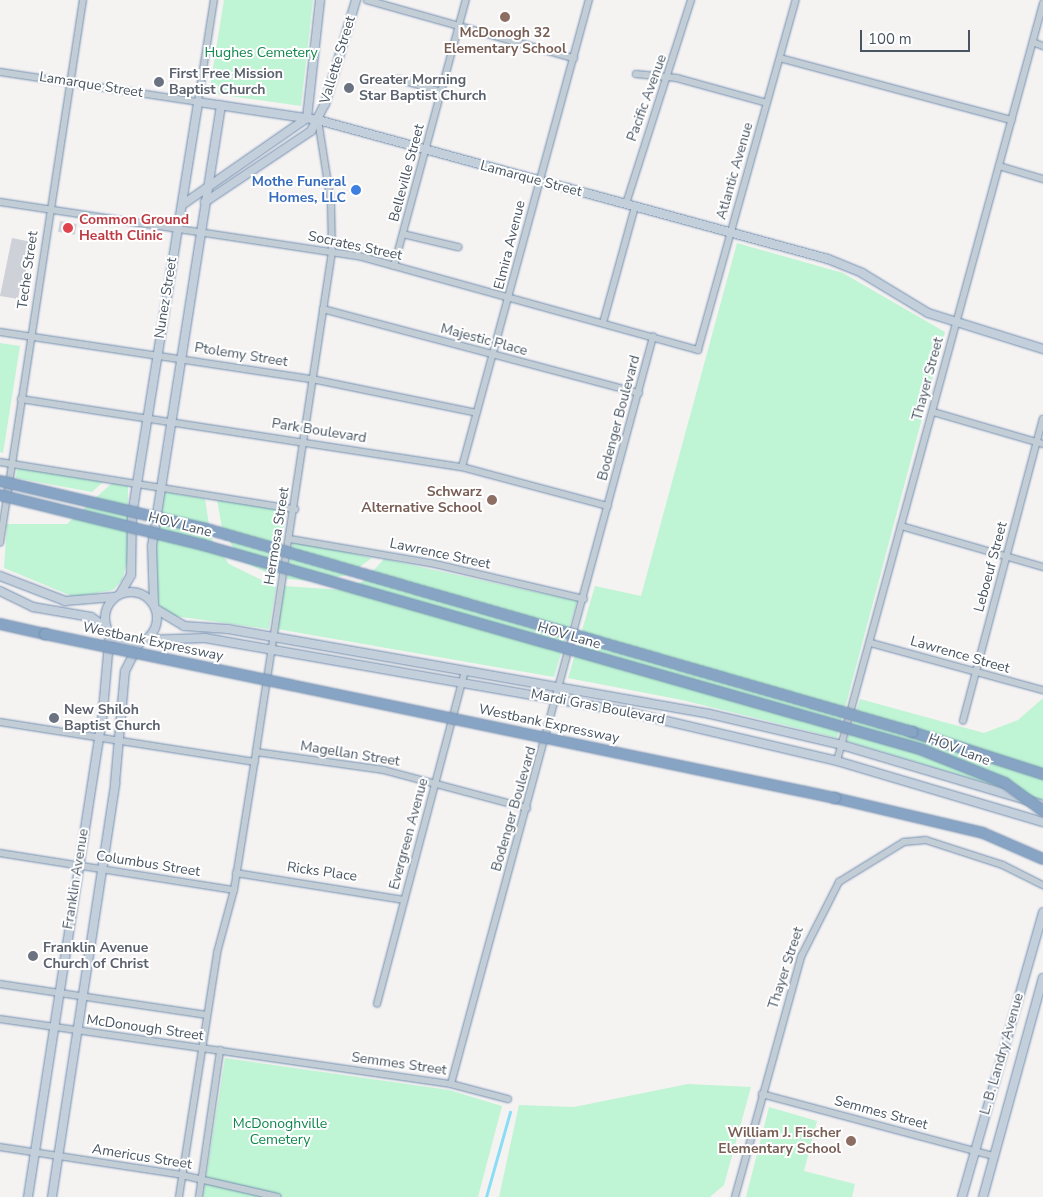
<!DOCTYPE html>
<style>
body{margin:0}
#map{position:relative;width:1043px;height:1197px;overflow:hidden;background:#f5f2f2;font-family:"Nunito Sans",sans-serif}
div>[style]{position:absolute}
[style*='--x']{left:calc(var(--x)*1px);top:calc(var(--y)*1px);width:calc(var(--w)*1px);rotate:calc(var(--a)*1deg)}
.green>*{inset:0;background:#bff4d4}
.stream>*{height:2.5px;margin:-1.25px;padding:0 1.25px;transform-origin:1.25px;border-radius:1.25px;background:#89ddf4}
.building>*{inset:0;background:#ced1d8;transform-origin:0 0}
.roads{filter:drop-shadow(0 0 1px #728fb0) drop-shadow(0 0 1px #728fb0)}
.street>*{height:5.5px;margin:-2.75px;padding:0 2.75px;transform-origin:2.75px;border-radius:2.75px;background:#c2cdd5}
.secondary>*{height:8px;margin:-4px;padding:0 4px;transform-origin:4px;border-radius:4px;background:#c4cfdc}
.secondary>.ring{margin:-4px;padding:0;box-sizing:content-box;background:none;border:8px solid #c4cfdc;border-radius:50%}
.highway>*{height:10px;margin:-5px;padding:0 5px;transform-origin:5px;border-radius:5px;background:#87a4c4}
.bridges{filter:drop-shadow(0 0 1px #728fb0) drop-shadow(0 0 1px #728fb0)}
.highway-bridge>*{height:10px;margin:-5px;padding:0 5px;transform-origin:5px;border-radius:5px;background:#87a4c4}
.dots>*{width:14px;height:14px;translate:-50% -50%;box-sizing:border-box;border:2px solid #fff;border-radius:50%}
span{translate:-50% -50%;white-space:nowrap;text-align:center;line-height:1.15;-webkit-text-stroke:4px #fff;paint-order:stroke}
.education-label{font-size:14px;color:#785e54;font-weight:700}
.right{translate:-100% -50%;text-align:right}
.park-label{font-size:14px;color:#10864c}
.street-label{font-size:14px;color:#485562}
.worship-label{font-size:14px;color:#5b616d;font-weight:700}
.left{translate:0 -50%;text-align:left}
.shop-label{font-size:14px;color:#366cbe;font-weight:700}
.health-label{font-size:14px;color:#be3a42;font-weight:700}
.scale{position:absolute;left:860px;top:30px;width:110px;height:22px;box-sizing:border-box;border:2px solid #485562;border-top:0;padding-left:6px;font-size:15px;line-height:18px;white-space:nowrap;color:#485562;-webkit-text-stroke:4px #fff;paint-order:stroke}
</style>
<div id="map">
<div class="green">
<i style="clip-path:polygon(224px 0,313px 0,301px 106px,209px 93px)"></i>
<i style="clip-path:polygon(737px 243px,843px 273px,945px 332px,837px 738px,682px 700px,568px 678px,595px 586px,641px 596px)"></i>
<i style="clip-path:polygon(0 343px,20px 346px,3px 453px,0 452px)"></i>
<i style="clip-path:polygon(17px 468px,103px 482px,92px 492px,16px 478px)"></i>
<i style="clip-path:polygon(112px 483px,128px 486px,127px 562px,122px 580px,113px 590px,74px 597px,4px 568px,7px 524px,67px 524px)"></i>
<i style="clip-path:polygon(165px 492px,205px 499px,211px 538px,229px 564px,276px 587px,269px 629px,167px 615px,158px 602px,156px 551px)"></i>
<i style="clip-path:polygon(217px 500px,286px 511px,277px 577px,241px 561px,222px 528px)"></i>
<i style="clip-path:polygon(293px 540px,372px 558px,348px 575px,313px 581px,287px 579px)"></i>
<i style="clip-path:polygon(384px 559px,577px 601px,554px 677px,277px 629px,284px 586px,342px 590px,364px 581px)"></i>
<i style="clip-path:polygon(1043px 698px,1043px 800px,847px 741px,860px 699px,984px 733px,1018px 720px)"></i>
<i style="clip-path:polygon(225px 1058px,449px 1090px,502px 1106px,478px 1197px,203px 1197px)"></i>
<i style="clip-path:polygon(688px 1084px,751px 1087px,724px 1185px,710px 1197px,499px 1197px,519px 1105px,574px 1107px)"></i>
<i style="clip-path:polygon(769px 1107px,817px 1121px,804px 1171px,855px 1184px,852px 1197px,746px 1197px)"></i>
</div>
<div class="stream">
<i style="--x:486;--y:1197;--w:88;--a:-74.2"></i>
</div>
<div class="building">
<i style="left:60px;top:221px;width:17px;height:11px;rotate:10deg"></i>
<i style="clip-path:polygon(12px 238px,32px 242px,26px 281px,21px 280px,18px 299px,0 296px)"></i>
</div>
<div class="roads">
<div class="street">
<i style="--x:367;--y:0;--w:215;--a:15.7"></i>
<i style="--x:1033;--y:42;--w:11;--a:22"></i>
<i style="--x:780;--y:58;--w:240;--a:15"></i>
<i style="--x:0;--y:72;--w:200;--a:8.6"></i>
<i style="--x:198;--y:102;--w:103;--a:-81.1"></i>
<i style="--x:636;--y:74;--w:41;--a:5.6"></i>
<i style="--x:677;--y:78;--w:93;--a:15.5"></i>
<i style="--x:398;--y:79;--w:46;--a:16.5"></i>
<i style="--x:999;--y:166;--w:46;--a:16.5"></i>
<i style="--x:0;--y:202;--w:363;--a:8.6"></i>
<i style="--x:359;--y:256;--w:352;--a:15.5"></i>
<i style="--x:698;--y:350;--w:363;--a:-74.4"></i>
<i style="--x:626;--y:204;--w:214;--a:-72.3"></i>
<i style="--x:403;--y:234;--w:57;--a:13.3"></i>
<i style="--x:394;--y:266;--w:276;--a:-74.9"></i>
<i style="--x:323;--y:309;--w:327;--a:14.9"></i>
<i style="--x:603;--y:323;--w:120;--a:-74.6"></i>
<i style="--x:0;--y:332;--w:316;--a:8.6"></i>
<i style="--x:312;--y:379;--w:168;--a:11.6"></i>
<i style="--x:21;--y:399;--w:446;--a:8.8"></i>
<i style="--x:462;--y:467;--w:151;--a:15"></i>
<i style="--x:933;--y:412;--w:115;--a:16.2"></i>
<i style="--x:0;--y:462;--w:299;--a:9.1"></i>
<i style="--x:462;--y:467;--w:484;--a:-74.8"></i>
<i style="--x:901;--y:526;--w:148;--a:16.1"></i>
<i style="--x:290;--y:539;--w:143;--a:9.7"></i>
<i style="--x:431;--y:563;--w:157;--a:13.2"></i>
<i style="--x:0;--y:543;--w:549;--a:-81.31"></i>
<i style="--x:871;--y:643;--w:178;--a:15.3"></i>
<i style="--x:963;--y:721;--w:312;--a:-75.2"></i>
<i style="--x:0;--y:722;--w:258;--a:8.9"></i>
<i style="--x:256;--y:752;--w:129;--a:8"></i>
<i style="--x:384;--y:770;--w:148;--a:14.9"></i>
<i style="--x:837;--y:761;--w:785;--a:-74.78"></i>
<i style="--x:0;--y:853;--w:237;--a:9"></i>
<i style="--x:236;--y:873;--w:170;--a:9.1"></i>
<i style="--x:0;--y:984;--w:209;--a:8.5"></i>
<i style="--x:377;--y:1004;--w:344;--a:-75.2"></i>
<i style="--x:0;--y:1019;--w:456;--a:8.2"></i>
<i style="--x:451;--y:1084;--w:59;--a:14.7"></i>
<i style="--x:451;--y:1084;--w:774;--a:-74.87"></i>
<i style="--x:762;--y:1094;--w:240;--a:15"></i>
<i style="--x:0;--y:1147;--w:184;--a:8.7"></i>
<i style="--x:182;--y:1175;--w:98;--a:12.9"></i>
<i style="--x:179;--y:1197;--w:247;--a:-81.1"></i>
<i style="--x:217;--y:953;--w:65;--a:-74.9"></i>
<i style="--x:234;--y:890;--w:140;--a:-80.9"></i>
<i style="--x:256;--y:752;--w:506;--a:-81.36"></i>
<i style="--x:332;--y:252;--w:49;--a:-91.2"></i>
<i style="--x:331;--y:203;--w:84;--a:-98.9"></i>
<i style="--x:199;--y:1197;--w:148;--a:-81.8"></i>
<i style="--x:735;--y:1197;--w:249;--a:-74.6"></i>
<i style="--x:801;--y:957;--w:84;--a:-63.1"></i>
<i style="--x:839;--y:882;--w:76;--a:-31.6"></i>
<i style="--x:904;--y:842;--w:22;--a:-5"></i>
<i style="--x:926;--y:840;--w:81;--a:18"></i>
<i style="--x:1003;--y:865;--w:45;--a:26.6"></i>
</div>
<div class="secondary">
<i style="--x:205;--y:202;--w:128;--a:-33.8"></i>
<i style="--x:311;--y:131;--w:30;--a:-63"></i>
<i style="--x:325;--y:104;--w:109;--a:-73.4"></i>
<i style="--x:182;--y:205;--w:152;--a:-34.8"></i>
<i style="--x:307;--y:118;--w:119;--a:-83.7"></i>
<i style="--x:0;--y:576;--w:70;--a:21"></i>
<i style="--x:65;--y:601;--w:49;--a:-4.7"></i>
<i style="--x:0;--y:591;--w:37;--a:26"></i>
<i style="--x:33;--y:607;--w:59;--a:9.8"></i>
<i style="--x:91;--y:617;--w:19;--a:35"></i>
<i class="ring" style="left:105px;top:592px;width:44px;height:44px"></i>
<i style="--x:120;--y:594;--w:22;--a:-60"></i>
<i style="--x:131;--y:575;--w:60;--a:-89"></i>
<i style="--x:132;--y:515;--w:418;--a:-80.9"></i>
<i style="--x:198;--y:102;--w:121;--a:8.5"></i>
<i style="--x:318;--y:120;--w:529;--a:15.25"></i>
<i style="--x:828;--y:259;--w:37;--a:22"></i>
<i style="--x:862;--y:273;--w:77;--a:31.2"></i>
<i style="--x:928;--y:313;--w:121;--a:17.4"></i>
<i style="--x:154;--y:605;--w:59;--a:-91.9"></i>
<i style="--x:152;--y:546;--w:446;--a:-81.1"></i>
<i style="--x:156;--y:609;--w:33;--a:31"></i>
<i style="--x:184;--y:626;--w:44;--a:3.9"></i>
<i style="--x:228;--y:629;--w:489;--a:10"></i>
<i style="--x:710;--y:714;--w:136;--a:13.2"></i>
<i style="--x:842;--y:745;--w:210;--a:16.6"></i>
<i style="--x:144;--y:640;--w:61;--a:-1.9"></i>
<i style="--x:205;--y:638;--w:425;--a:9.9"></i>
<i style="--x:624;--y:711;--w:219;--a:13.2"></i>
<i style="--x:837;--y:761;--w:215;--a:16.5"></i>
<i style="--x:28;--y:1197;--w:493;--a:-81.2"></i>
<i style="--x:103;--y:710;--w:78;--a:-84.9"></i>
<i style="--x:52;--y:1197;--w:419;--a:-81.3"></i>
<i style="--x:115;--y:783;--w:112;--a:-84.9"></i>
<i style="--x:125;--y:671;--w:33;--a:-63"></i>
<i style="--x:962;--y:1197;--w:296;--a:-74.1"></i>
<i style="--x:983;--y:1197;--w:227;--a:-74.7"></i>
</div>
<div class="highway">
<i style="--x:0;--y:624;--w:46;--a:12.5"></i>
<i style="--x:912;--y:732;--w:138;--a:17.8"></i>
<i style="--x:835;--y:798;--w:152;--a:13.3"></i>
<i style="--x:983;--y:833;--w:65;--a:23.4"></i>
</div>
</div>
<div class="bridges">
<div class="highway-bridge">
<i style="--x:0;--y:481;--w:212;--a:13.1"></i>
<i style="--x:207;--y:529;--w:734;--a:16.06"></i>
<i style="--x:0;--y:495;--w:209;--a:13.8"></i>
<i style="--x:203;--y:545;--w:745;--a:15.88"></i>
<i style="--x:920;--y:749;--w:92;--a:21.8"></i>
<i style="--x:1005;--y:783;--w:47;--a:36.4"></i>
<i style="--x:45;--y:634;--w:807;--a:11.73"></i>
</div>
</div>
<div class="dots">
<i style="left:505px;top:17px;background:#8d6e63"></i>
<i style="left:159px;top:82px;background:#6b7280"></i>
<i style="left:349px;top:88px;background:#6b7280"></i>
<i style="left:356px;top:190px;background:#3f7fe0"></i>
<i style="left:68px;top:228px;background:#e0444e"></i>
<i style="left:492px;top:500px;background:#8d6e63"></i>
<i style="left:54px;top:718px;background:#6b7280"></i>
<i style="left:33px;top:956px;background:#6b7280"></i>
<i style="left:851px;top:1141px;background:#8d6e63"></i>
</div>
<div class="education-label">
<span style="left:505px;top:41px">McDonogh 32<br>Elementary School</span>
<span class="right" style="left:482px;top:500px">Schwarz<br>Alternative School</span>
<span class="right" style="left:841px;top:1141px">William J. Fischer<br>Elementary School</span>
</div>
<div class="park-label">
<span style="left:261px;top:53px">Hughes Cemetery</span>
<span style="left:280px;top:1132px">McDonoghville<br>Cemetery</span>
</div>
<div class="street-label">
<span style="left:338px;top:60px;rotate:-73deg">Vallette Street</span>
<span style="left:91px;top:85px;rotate:9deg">Lamarque Street</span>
<span style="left:647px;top:98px;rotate:-70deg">Pacific Avenue</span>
<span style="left:735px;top:171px;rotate:-74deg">Atlantic Avenue</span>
<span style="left:407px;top:173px;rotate:-75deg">Belleville Street</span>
<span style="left:531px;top:179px;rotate:15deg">Lamarque Street</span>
<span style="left:510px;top:245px;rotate:-76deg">Elmira Avenue</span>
<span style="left:355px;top:246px;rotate:12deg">Socrates Street</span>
<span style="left:28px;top:270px;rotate:-82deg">Teche Street</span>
<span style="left:166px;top:298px;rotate:-81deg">Nunez Street</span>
<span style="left:484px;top:340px;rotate:15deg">Majestic Place</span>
<span style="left:241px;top:355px;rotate:9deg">Ptolemy Street</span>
<span style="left:928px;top:379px;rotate:-75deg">Thayer Street</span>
<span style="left:619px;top:418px;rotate:-75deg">Bodenger Boulevard</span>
<span style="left:319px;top:431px;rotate:9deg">Park Boulevard</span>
<span style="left:180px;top:525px;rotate:14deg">HOV Lane</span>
<span style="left:277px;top:536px;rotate:-81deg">Hermosa Street</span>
<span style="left:440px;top:554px;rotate:12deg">Lawrence Street</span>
<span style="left:991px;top:567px;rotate:-75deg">Leboeuf Street</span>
<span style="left:569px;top:636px;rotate:16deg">HOV Lane</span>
<span style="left:153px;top:642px;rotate:12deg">Westbank Expressway</span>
<span style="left:960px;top:655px;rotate:16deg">Lawrence Street</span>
<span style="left:598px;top:707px;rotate:11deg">Mardi Gras Boulevard</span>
<span style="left:549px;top:724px;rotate:12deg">Westbank Expressway</span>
<span style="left:959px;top:750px;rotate:21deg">HOV Lane</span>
<span style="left:350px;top:754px;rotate:9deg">Magellan Street</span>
<span style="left:514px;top:809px;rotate:-74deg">Bodenger Boulevard</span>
<span style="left:409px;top:834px;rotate:-75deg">Evergreen Avenue</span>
<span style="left:148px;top:864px;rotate:9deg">Columbus Street</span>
<span style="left:322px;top:872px;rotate:8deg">Ricks Place</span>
<span style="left:76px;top:879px;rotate:-81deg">Franklin Avenue</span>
<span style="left:786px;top:968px;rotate:-72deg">Thayer Street</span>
<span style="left:145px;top:1028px;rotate:8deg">McDonough Street</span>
<span style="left:1002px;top:1054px;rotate:-74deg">L. B. Landry Avenue</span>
<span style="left:399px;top:1064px;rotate:8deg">Semmes Street</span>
<span style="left:881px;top:1113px;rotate:15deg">Semmes Street</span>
<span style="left:142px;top:1157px;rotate:9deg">Americus Street</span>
</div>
<div class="worship-label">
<span class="left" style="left:169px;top:82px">First Free Mission<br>Baptist Church</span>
<span class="left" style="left:359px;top:88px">Greater Morning<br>Star Baptist Church</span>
<span class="left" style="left:64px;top:718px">New Shiloh<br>Baptist Church</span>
<span class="left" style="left:43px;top:956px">Franklin Avenue<br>Church of Christ</span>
</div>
<div class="shop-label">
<span class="right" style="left:346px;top:190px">Mothe Funeral<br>Homes, LLC</span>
</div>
<div class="health-label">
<span class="left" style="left:79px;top:228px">Common Ground<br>Health Clinic</span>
</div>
<div class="scale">100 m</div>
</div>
